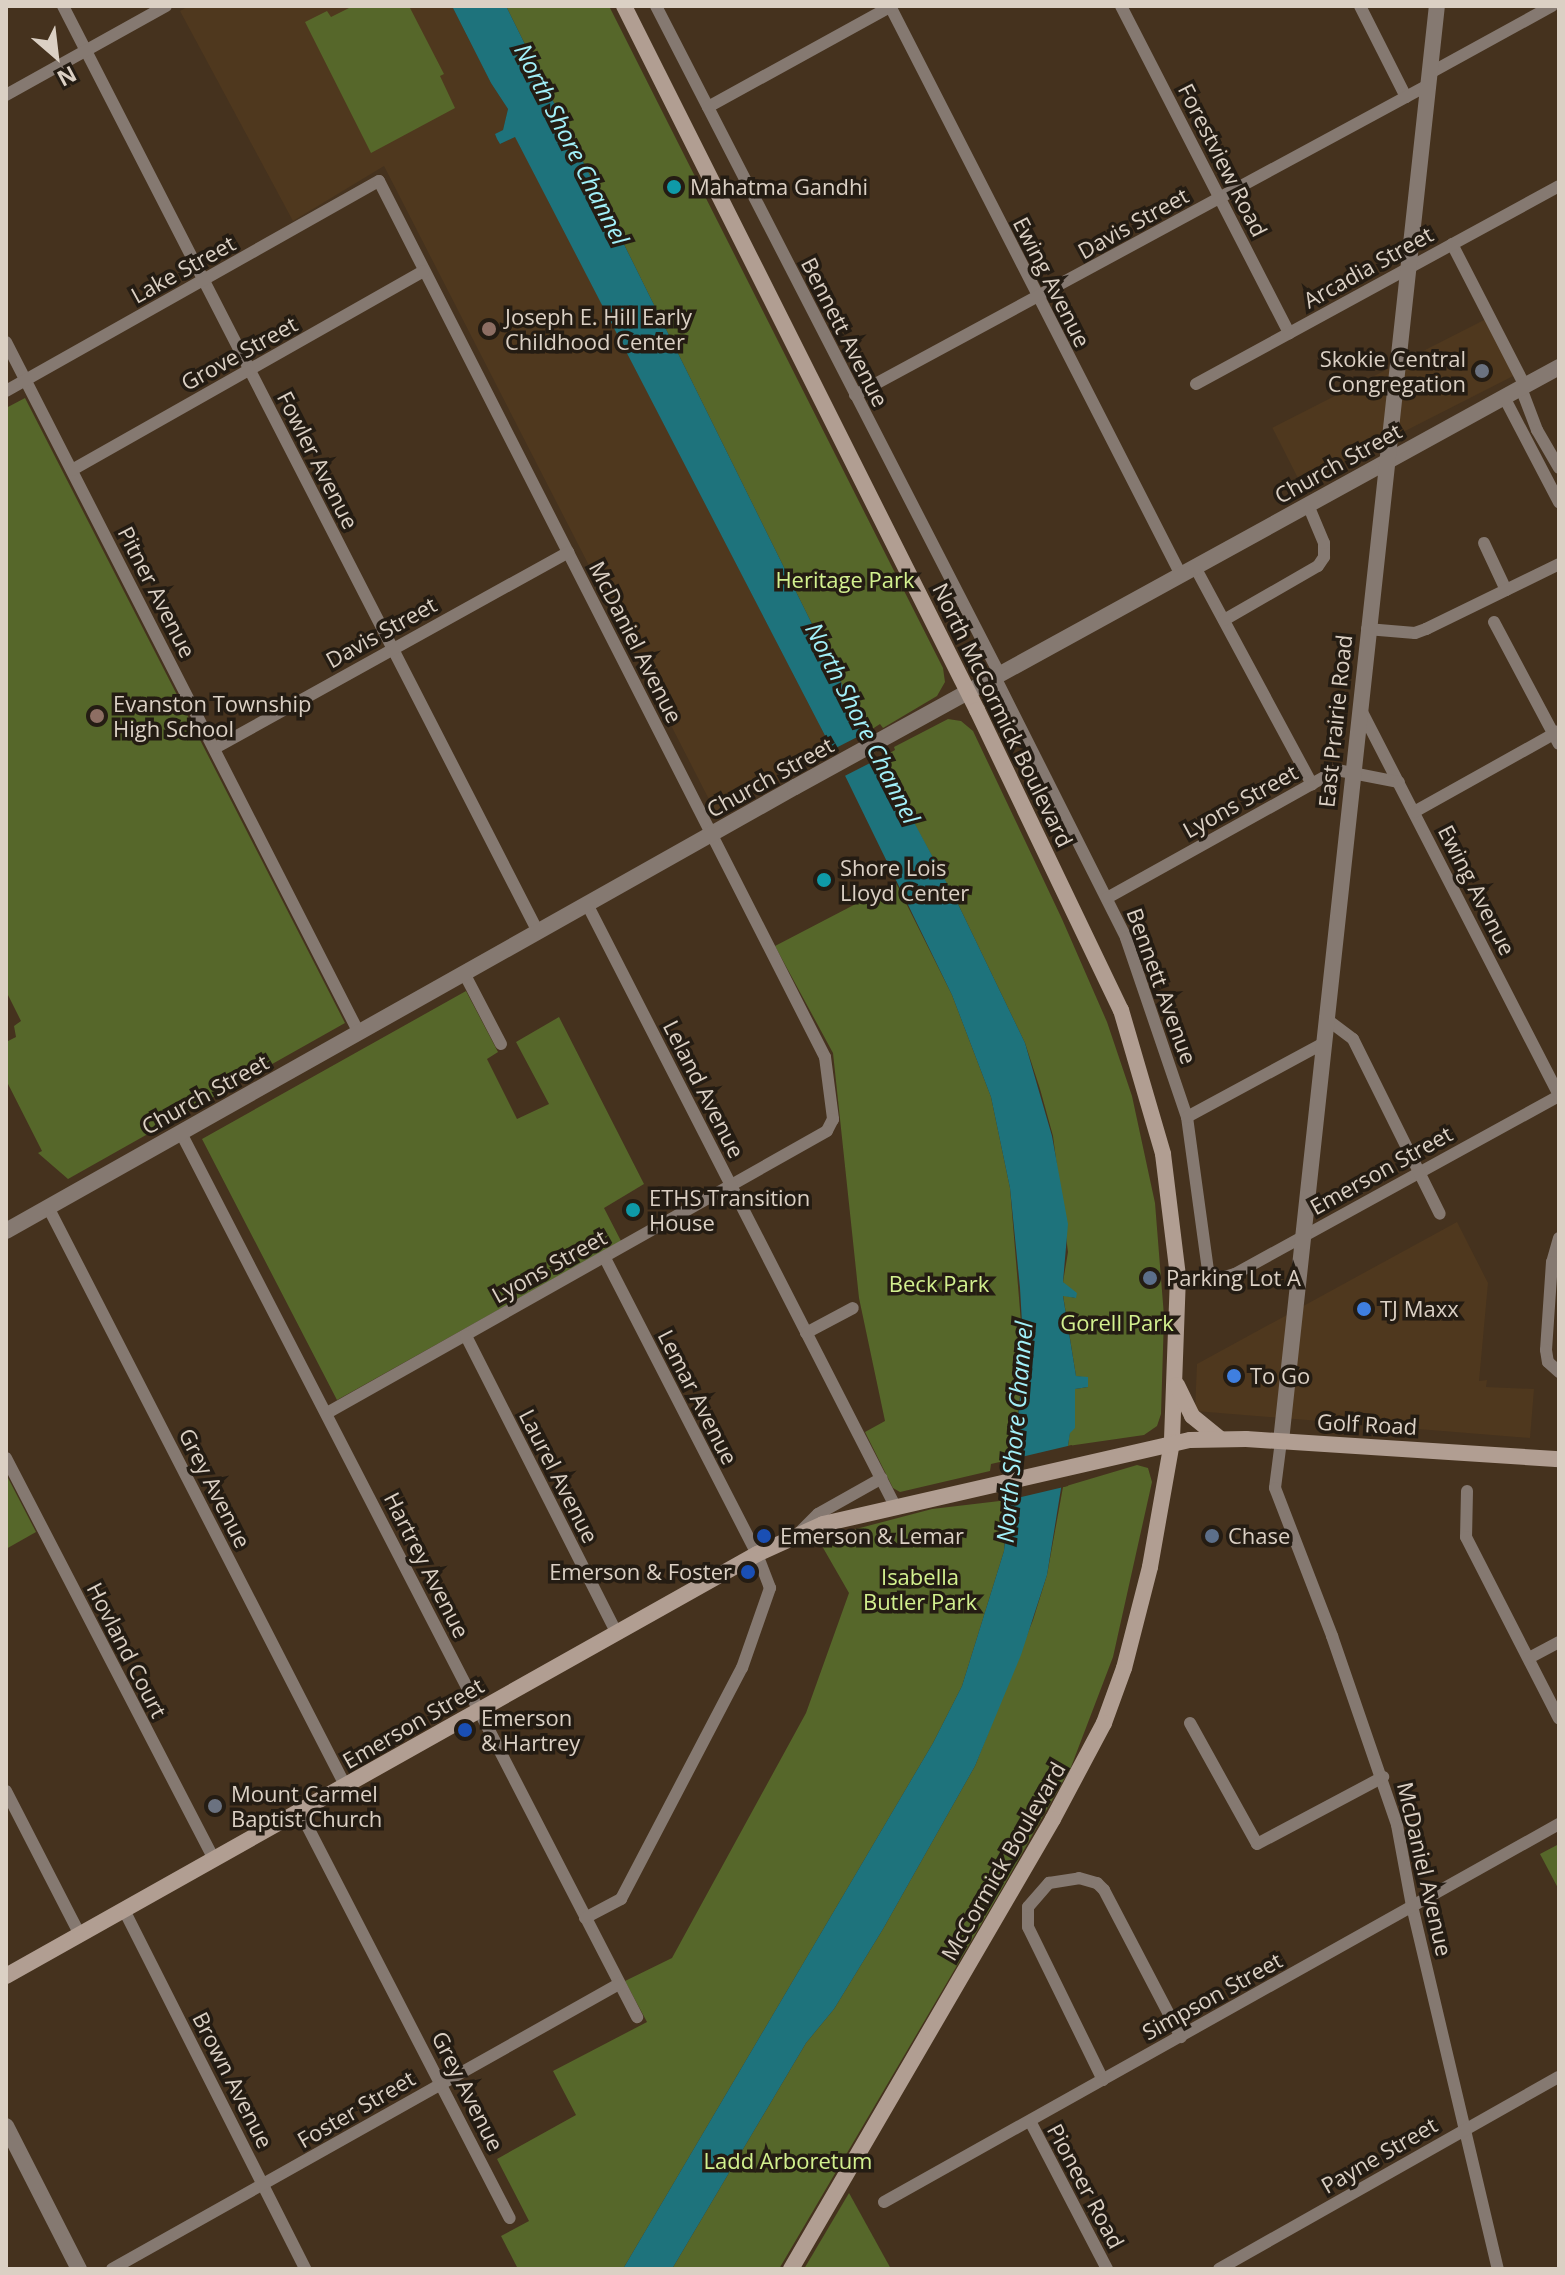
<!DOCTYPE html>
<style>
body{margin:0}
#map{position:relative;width:1565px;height:2275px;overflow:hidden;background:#45321e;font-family:"Open Sans",sans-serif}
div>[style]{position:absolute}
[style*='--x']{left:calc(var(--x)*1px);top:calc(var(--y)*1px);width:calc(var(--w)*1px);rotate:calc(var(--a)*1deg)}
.built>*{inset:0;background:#4f381e;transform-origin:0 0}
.green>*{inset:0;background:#56672a}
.water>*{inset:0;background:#1e737c}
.pier>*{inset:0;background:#45321e;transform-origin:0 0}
.minor>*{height:12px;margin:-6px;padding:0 6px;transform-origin:6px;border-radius:6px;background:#857971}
.tertiary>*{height:16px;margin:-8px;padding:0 8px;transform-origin:8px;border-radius:8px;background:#857971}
.secondary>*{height:16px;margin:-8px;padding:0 8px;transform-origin:8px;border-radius:8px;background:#b19e92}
.dots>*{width:22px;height:22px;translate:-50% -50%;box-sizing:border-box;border:4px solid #241c13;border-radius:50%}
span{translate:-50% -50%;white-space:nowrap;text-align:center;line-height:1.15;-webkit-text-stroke:7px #241c13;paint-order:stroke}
.street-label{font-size:22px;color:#dbd0c4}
.poi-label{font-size:22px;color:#dbd0c4}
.left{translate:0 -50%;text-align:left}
.right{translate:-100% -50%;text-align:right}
.park-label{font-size:22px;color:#d3f18f}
.water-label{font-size:24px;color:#a2f0f9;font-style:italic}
.frame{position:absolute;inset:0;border:8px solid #dbd0c4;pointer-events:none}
.north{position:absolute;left:16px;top:16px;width:80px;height:80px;-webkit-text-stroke:6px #241c13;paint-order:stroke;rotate:152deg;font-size:22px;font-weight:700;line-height:32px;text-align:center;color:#dbd0c4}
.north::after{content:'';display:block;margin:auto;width:28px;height:36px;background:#dbd0c4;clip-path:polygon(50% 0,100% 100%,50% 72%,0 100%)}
</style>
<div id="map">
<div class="built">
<i style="clip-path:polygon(189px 6px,452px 6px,491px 83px,508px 109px,503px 130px,495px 134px,501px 144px,515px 136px,833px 751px,717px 815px,384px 166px,293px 221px,180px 11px)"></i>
<i style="left:1488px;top:318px;width:63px;height:242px;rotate:63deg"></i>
<i style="clip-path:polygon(1457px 1222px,1488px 1283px,1479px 1381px,1487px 1380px,1486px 1387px,1534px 1389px,1530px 1438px,1195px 1411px,1197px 1364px)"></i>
</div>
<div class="green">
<i style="clip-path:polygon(353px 6px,409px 6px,444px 74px,440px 76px,455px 108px,371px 153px,305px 22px,327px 11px,331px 17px)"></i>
<i style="clip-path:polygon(506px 6px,609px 6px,943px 668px,945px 682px,937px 696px,883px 728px,880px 724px,866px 733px)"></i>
<i style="clip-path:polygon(25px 398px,345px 1023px,68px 1179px,38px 1153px,42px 1151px,6px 1080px,6px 1042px,16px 1037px,14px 1026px,21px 1021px,6px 991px,6px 408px)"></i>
<i style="clip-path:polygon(948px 719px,961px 721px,973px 731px,1062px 919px,1107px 1022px,1132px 1096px,1155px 1203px,1164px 1316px,1161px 1414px,1157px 1426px,1144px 1435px,1068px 1446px,1075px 1389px,1088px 1387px,1088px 1378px,1076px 1376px,1063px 1295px,1075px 1298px,1063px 1282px,1068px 1252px,1053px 1136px,1040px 1089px,1025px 1043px,958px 904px,879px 759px,895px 750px,894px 747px)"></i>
<i style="clip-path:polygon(896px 883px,952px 995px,991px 1097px,1010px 1188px,1024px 1359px,1013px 1459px,991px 1464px,990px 1471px,900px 1492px,893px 1488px,865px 1432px,885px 1421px,859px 1298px,833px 1053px,775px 946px)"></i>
<i style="clip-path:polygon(466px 991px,498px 1052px,487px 1059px,517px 1119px,549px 1104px,516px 1042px,559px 1017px,644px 1184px,604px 1208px,621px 1241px,337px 1400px,202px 1139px)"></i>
<i style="clip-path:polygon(1137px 1465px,1148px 1468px,1152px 1482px,1113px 1657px,1071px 1767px,1003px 1887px,779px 2269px,672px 2269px,806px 2043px,834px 2009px,883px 1929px,975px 1766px,1033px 1620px,1047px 1575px,1063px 1487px)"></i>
<i style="clip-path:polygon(6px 1474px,36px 1532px,6px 1549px)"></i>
<i style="clip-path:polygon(1008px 1500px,1004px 1551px,962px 1686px,933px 1743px,623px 2269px,518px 2269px,501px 2236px,529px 2221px,497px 2159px,576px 2115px,553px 2071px,647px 2022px,625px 1981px,672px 1958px,806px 1713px,849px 1593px,818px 1539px,932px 1509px)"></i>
<i style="clip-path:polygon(1559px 1844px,1559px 1890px,1540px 1854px)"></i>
<i style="clip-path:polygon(849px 2193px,891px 2269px,804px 2269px)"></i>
</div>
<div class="water">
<i style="clip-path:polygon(452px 6px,506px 6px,866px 733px,958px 904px,1025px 1043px,1052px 1136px,1068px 1224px,1063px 1282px,1077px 1293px,1076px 1298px,1063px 1296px,1076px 1376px,1088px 1377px,1088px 1387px,1075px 1389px,1075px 1428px,1070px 1433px,1047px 1575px,1021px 1655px,975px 1766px,883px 1929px,834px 2009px,806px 2043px,672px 2269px,623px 2269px,933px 1743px,962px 1686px,1004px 1551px,1024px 1359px,1020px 1288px,1010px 1188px,991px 1097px,952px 995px,833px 751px,515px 137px,500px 144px,497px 139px,495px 134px,503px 130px,508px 109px,491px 83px)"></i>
</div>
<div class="pier">
<i style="left:869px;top:731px;width:29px;height:46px;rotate:63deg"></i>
<i style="clip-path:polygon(1072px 1445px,1068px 1486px,1004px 1501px,1009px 1460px)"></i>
</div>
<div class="minor">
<i style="--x:63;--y:6;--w:1041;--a:62.84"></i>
<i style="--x:656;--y:6;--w:752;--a:62.79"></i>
<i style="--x:890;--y:6;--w:639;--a:62.91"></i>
<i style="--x:1121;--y:6;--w:368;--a:62.8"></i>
<i style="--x:1360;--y:6;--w:102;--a:63.2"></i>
<i style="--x:1430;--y:73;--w:139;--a:-28.8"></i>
<i style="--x:6;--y:95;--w:183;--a:-29.1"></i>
<i style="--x:708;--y:107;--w:210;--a:-28.8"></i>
<i style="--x:1452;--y:244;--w:160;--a:62.8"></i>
<i style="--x:6;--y:342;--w:776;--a:62.94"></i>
<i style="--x:1196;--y:384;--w:413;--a:-28.6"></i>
<i style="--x:1521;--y:388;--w:45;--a:69.1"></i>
<i style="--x:1537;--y:430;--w:44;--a:59.9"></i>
<i style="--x:6;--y:391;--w:428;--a:-29.4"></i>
<i style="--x:379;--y:181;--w:983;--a:63.02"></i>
<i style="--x:825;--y:1057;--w:63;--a:82.6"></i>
<i style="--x:833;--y:1119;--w:13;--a:117"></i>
<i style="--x:827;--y:1131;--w:574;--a:150.58"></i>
<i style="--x:855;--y:395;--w:651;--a:-28.41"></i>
<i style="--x:1504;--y:397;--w:119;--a:62.4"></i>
<i style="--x:72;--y:470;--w:404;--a:-29.5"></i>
<i style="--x:1484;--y:543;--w:52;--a:64.9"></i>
<i style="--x:1195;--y:567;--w:247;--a:61.7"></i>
<i style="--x:1224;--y:620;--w:108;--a:-29.9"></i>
<i style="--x:1318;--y:566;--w:11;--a:-56"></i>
<i style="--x:1324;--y:557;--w:14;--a:-90"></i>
<i style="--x:1324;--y:543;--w:41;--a:-112.8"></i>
<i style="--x:1494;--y:622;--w:138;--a:62"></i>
<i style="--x:1367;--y:629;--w:48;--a:4.8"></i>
<i style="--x:1415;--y:633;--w:12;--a:-20"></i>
<i style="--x:1426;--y:629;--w:148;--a:-26"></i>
<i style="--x:995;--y:677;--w:292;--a:63.3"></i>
<i style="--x:1126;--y:938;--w:189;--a:71.2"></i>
<i style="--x:1187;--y:1117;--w:154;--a:82.2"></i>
<i style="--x:1208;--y:1270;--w:15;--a:32"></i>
<i style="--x:1221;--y:1278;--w:15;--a:-16"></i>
<i style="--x:1235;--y:1274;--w:370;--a:-28.8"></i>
<i style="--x:1361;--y:710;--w:433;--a:62.8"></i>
<i style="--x:215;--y:748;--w:404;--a:-29"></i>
<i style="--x:1414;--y:812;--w:166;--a:-29.2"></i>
<i style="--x:1107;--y:898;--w:263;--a:-29.1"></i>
<i style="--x:1337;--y:770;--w:63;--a:11"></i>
<i style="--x:587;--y:904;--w:676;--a:62.9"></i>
<i style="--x:464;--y:973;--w:80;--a:62.5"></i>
<i style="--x:1325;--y:1018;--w:35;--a:37"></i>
<i style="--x:1353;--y:1039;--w:195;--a:63.6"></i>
<i style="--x:1187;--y:1117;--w:153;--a:-28.4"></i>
<i style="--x:181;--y:1133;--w:995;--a:62.71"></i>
<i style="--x:48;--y:1207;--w:652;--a:62.81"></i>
<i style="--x:1559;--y:1238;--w:25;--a:106"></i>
<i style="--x:1552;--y:1262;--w:88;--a:93.9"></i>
<i style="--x:1546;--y:1350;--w:12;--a:81"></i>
<i style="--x:1548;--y:1362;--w:15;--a:42"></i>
<i style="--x:806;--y:1333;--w:53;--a:-28"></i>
<i style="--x:466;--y:1336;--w:333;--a:63.1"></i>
<i style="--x:1281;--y:1441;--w:47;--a:97.3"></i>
<i style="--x:1275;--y:1488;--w:159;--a:68.9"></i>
<i style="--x:1332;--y:1636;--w:200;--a:71"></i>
<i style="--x:1397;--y:1825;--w:82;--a:79.5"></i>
<i style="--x:1412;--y:1906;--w:373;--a:76.7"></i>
<i style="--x:6;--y:1458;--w:452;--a:62.6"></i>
<i style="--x:1467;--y:1491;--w:46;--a:91.2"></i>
<i style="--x:1466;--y:1537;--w:204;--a:62.9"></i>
<i style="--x:801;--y:1531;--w:24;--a:-45"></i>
<i style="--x:818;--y:1514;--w:73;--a:-29.4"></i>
<i style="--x:1529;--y:1658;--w:34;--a:-28"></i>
<i style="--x:1190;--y:1723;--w:138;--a:61"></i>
<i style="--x:1257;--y:1844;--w:143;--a:-28"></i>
<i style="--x:6;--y:1791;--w:162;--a:62.8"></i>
<i style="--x:300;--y:1812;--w:457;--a:62.7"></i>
<i style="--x:124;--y:1910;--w:402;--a:63.2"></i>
<i style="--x:585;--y:1918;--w:41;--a:-27.8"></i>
<i style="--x:621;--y:1899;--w:261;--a:-62.4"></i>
<i style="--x:742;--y:1668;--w:85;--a:-70.7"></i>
<i style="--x:770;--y:1588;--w:36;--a:-111"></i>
<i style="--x:757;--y:1554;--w:333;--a:-117.2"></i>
<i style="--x:1103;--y:2080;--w:170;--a:-116.1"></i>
<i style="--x:1028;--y:1927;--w:20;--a:-90"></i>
<i style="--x:1028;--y:1907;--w:32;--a:-49"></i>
<i style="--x:1049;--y:1883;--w:30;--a:-9"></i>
<i style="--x:1079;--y:1878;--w:19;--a:16"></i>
<i style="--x:1097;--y:1883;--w:10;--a:45"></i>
<i style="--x:1104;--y:1890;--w:166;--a:62.4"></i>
<i style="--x:1030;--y:2121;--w:167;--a:62.5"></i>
<i style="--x:884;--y:2202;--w:774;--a:-29.25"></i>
<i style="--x:112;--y:2269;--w:582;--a:-29.34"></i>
<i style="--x:1219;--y:2269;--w:390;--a:-29.5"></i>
</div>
<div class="tertiary">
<i style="--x:6;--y:1231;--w:905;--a:-29.37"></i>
<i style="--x:795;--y:787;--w:872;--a:-28.8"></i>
<i style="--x:1281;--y:1441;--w:1443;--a:-83.8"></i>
<i style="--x:6;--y:2126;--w:161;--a:63"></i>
</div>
<div class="secondary">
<i style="--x:624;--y:6;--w:788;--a:63.37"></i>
<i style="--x:977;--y:710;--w:333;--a:64.4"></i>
<i style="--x:1121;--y:1010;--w:150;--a:73.7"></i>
<i style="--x:1163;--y:1154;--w:123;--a:83"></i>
<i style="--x:1178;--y:1276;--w:166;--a:92.1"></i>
<i style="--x:1172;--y:1442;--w:127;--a:100"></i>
<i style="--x:1150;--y:1567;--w:104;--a:104.4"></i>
<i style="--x:1124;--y:1668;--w:59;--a:110"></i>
<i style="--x:1104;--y:1723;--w:109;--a:118"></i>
<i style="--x:1053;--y:1819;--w:521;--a:120.21"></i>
<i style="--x:1177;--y:1385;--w:34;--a:64"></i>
<i style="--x:1192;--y:1416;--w:36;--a:39"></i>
<i style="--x:6;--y:1976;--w:861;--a:-29.33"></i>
<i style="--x:757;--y:1554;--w:72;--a:-24.4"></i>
<i style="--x:823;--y:1524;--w:376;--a:-12.9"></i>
<i style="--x:1190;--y:1440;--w:56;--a:-1"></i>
<i style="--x:1246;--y:1439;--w:314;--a:3.7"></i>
</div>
<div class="dots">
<i style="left:674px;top:187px;background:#0f9aa8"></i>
<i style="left:489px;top:329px;background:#8d6e63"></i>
<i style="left:1482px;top:371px;background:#6b7280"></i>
<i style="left:97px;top:716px;background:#8d6e63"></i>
<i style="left:824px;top:880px;background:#0f9aa8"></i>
<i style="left:633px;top:1210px;background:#0f9aa8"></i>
<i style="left:1150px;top:1278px;background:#5c6f8a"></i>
<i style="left:1364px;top:1309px;background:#3f7fe0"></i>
<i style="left:1234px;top:1376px;background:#3f7fe0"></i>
<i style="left:764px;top:1536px;background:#1a4fb4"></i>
<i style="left:1212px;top:1536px;background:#5c6f8a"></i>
<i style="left:748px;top:1572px;background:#1a4fb4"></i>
<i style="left:465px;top:1730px;background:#1a4fb4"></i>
<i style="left:215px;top:1806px;background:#6b7280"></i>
</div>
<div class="street-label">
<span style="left:1223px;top:160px;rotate:63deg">Forestview Road</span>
<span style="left:1133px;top:223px;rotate:-29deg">Davis Street</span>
<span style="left:1368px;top:267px;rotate:-29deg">Arcadia Street</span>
<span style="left:183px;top:269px;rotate:-29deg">Lake Street</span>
<span style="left:1052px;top:282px;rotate:63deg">Ewing Avenue</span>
<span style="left:845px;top:332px;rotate:63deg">Bennett Avenue</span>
<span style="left:239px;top:353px;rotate:-29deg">Grove Street</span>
<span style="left:318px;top:460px;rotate:63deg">Fowler Avenue</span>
<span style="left:1338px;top:463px;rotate:-29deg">Church Street</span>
<span style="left:157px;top:592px;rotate:63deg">Pitner Avenue</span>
<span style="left:381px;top:632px;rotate:-29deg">Davis Street</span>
<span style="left:636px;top:642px;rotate:63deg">McDaniel Avenue</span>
<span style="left:1003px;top:715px;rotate:64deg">North McCormick Boulevard</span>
<span style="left:1335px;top:721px;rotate:-84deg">East Prairie Road</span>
<span style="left:770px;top:777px;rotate:-29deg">Church Street</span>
<span style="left:1240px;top:801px;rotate:-29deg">Lyons Street</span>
<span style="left:1477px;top:890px;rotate:63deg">Ewing Avenue</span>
<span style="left:1162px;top:986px;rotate:70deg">Bennett Avenue</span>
<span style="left:704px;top:1089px;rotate:63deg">Leland Avenue</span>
<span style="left:205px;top:1094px;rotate:-29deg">Church Street</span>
<span style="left:1381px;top:1170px;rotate:-29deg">Emerson Street</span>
<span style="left:549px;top:1266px;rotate:-29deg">Lyons Street</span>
<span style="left:698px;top:1397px;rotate:63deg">Lemar Avenue</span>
<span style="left:1367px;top:1424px;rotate:3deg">Golf Road</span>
<span style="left:559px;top:1476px;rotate:63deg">Laurel Avenue</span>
<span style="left:215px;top:1488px;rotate:63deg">Grey Avenue</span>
<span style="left:427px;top:1565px;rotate:63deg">Hartrey Avenue</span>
<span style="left:127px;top:1650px;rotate:63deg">Hovland Court</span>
<span style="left:413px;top:1723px;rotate:-30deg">Emerson Street</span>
<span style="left:1003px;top:1861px;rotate:-60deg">McCormick Boulevard</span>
<span style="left:1425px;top:1869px;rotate:77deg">McDaniel Avenue</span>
<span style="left:1212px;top:1996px;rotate:-29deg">Simpson Street</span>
<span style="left:233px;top:2080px;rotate:63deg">Brown Avenue</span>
<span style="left:468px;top:2091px;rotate:63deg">Grey Avenue</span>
<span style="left:356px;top:2109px;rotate:-30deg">Foster Street</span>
<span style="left:1379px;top:2155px;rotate:-30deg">Payne Street</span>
<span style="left:1086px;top:2186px;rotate:62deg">Pioneer Road</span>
</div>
<div class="poi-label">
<span class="left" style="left:690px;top:187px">Mahatma Gandhi</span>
<span class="left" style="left:505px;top:329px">Joseph E. Hill Early<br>Childhood Center</span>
<span class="right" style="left:1466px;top:371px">Skokie Central<br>Congregation</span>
<span class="left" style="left:113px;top:716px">Evanston Township<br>High School</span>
<span class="left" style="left:840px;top:880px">Shore Lois<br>Lloyd Center</span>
<span class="left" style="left:649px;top:1210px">ETHS Transition<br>House</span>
<span class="left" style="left:1166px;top:1278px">Parking Lot A</span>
<span class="left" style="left:1380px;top:1309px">TJ Maxx</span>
<span class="left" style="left:1250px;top:1376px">To Go</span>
<span class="left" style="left:780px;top:1536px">Emerson &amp; Lemar</span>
<span class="left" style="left:1228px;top:1536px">Chase</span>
<span class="right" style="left:732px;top:1572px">Emerson &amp; Foster</span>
<span class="left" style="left:481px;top:1730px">Emerson<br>&amp; Hartrey</span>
<span class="left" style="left:231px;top:1806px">Mount Carmel<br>Baptist Church</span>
</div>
<div class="park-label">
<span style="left:845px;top:580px">Heritage Park</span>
<span style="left:939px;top:1284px">Beck Park</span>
<span style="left:1117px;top:1323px">Gorell Park</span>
<span style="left:920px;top:1589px">Isabella<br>Butler Park</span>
<span style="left:788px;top:2161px">Ladd Arboretum</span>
</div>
<div class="water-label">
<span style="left:572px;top:144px;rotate:63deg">North Shore Channel</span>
<span style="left:863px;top:723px;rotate:63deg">North Shore Channel</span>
<span style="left:1014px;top:1432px;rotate:-85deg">North Shore Channel</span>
</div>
<div class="frame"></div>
<div class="north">N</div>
</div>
